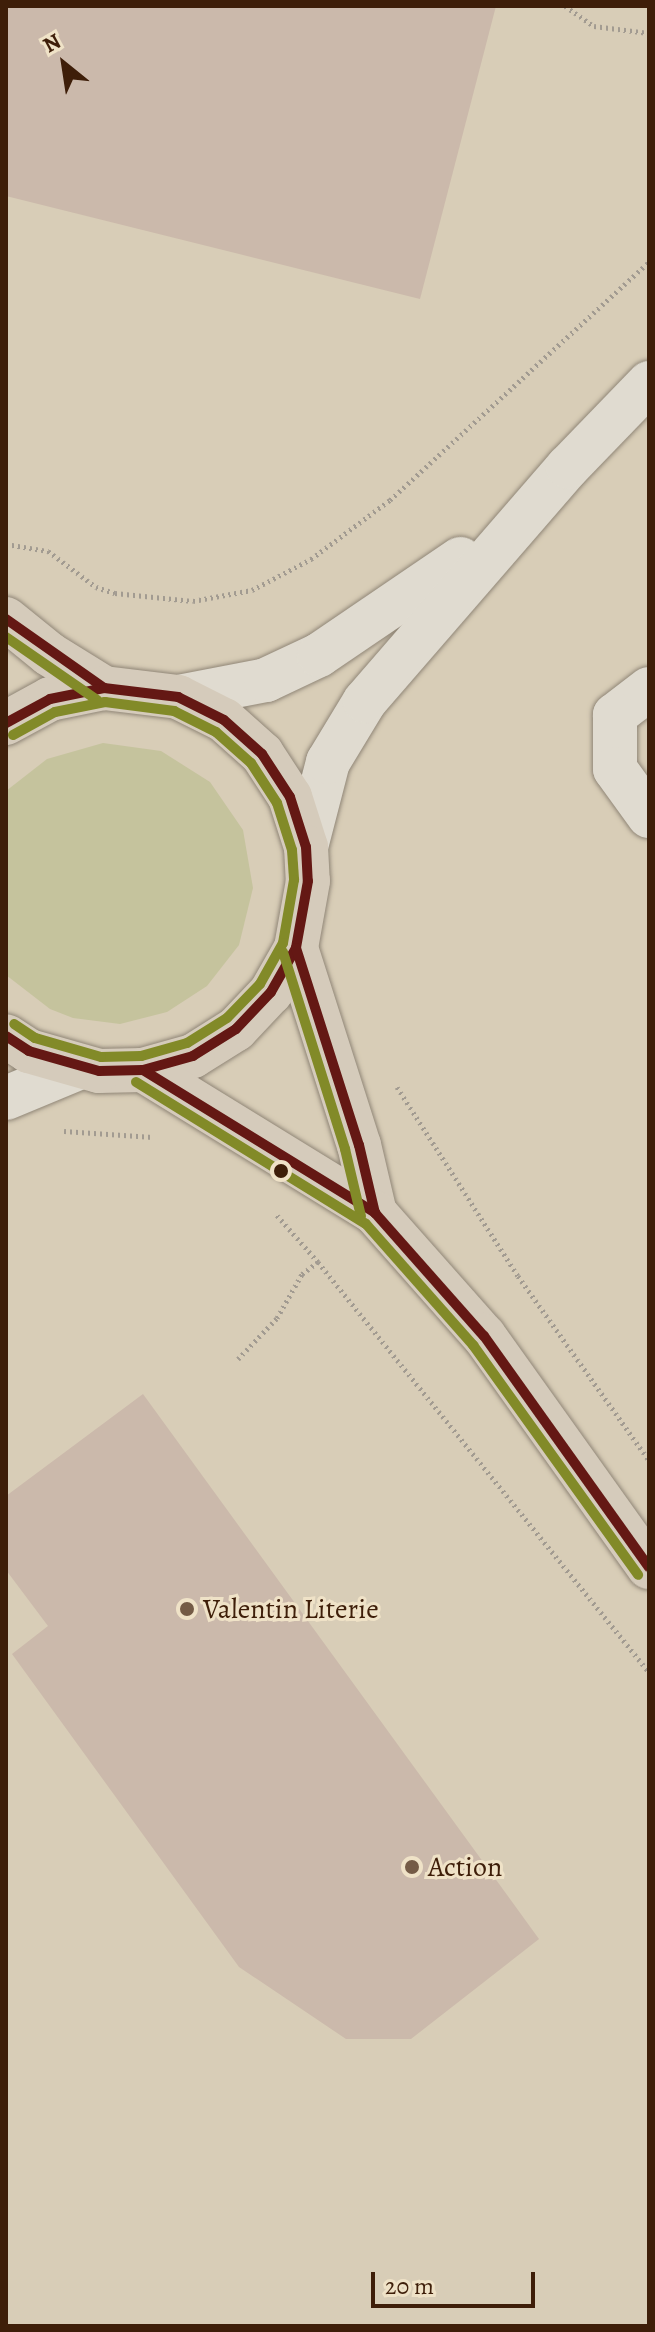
<!DOCTYPE html>
<style>
body{margin:0}
#map{position:relative;width:655px;height:2332px;overflow:hidden;background:#d8cdb7;font-family:Alegreya,serif}
div>[style]{position:absolute}
[style*='--x']{left:calc(var(--x)*1px);top:calc(var(--y)*1px);width:calc(var(--w)*1px);rotate:calc(var(--a)*1deg)}
.green>*{inset:0;background:#c5c39d}
.building>*{inset:0;background:#cbb9ab}
.path>*{height:5px;margin-top:-2.5px;transform-origin:0;background:repeating-linear-gradient(90deg,#a29b91 0 2px,transparent 0 6px)}
.roads{filter:drop-shadow(0 0 2px #908677) drop-shadow(0 0 2px #908677)}
.minor>*{height:44px;margin:-22px;padding:0 22px;transform-origin:22px;border-radius:22px;background:#e0dbd0}
.major>*{height:44px;margin:-22px;padding:0 22px;transform-origin:22px;border-radius:22px;background:#d5cbbb}
.bus-1>*{height:10px;margin:-5px;padding:0 5px;transform-origin:5px;border-radius:5px;background:#641814}
.bus-2>*{height:10px;margin:-5px;padding:0 5px;transform-origin:5px;border-radius:5px;background:#828a28}
.dots>*{width:22px;height:22px;translate:-50% -50%;box-sizing:border-box;border:4px solid #efe2c7;border-radius:50%}
span{translate:-50% -50%;white-space:nowrap;text-align:center;line-height:1.15;-webkit-text-stroke:6px #efe2c7;paint-order:stroke}
.poi-label{font-size:28px;color:#3e1e09}
.left{translate:0 -50%;text-align:left}
.frame{position:absolute;inset:0;border:8px solid #3e1e09;pointer-events:none}
.north{position:absolute;left:24px;top:24px;width:80px;height:80px;-webkit-text-stroke:6px #efe2c7;paint-order:stroke;rotate:330deg;font-size:22px;font-weight:700;line-height:32px;text-align:center;color:#3e1e09}
.north::after{content:'';display:block;margin:auto;width:28px;height:36px;background:#3e1e09;clip-path:polygon(50% 0,100% 100%,50% 72%,0 100%)}
.scale{position:absolute;left:371px;top:2272px;width:164px;height:36px;box-sizing:border-box;border:4px solid #3e1e09;border-top:0;padding-left:10px;font-size:24px;line-height:28px;white-space:nowrap;color:#3e1e09;-webkit-text-stroke:6px #efe2c7;paint-order:stroke}
</style>
<div id="map">
<div class="green">
<i style="clip-path:polygon(103px 743px,161px 751px,210px 782px,243px 830px,253px 888px,239px 945px,207px 986px,167px 1012px,120px 1024px,73px 1018px,50px 1009px,6px 975px,6px 791px,47px 759px)"></i>
</div>
<div class="building">
<i style="clip-path:polygon(6px 6px,496px 6px,420px 299px,6px 196px)"></i>
<i style="clip-path:polygon(143px 1394px,539px 1939px,411px 2039px,346px 2039px,239px 1967px,12px 1654px,48px 1626px,6px 1570px,6px 1496px)"></i>
</div>
<div class="path">
<i style="--x:565;--y:6;--w:35;--a:35"></i>
<i style="--x:594;--y:26;--w:55;--a:7.3"></i>
<i style="--x:6;--y:544;--w:43;--a:9.5"></i>
<i style="--x:48;--y:551;--w:60;--a:36.9"></i>
<i style="--x:96;--y:587;--w:20;--a:18"></i>
<i style="--x:115;--y:593;--w:78;--a:5.9"></i>
<i style="--x:193;--y:601;--w:60;--a:-10.6"></i>
<i style="--x:252;--y:590;--w:67;--a:-27.7"></i>
<i style="--x:311;--y:559;--w:99;--a:-36.8"></i>
<i style="--x:390;--y:500;--w:352;--a:-42.6"></i>
<i style="--x:397;--y:1087;--w:224;--a:57.4"></i>
<i style="--x:518;--y:1276;--w:226;--a:54.6"></i>
<i style="--x:64;--y:1131;--w:89;--a:3.9"></i>
<i style="--x:318;--y:1262;--w:527;--a:51.09"></i>
<i style="--x:238;--y:1359;--w:57;--a:-46.4"></i>
<i style="--x:277;--y:1318;--w:51;--a:-60.4"></i>
<i style="--x:302;--y:1274;--w:20;--a:-37"></i>
<i style="--x:318;--y:1262;--w:64;--a:-131.2"></i>
</div>
<div class="roads">
<div class="minor">
<i style="--x:649;--y:689;--w:43;--a:142.6"></i>
<i style="--x:615;--y:715;--w:54;--a:90"></i>
<i style="--x:615;--y:769;--w:58;--a:54.1"></i>
<i style="--x:178;--y:697;--w:90;--a:-10.9"></i>
<i style="--x:266;--y:680;--w:59;--a:-25.3"></i>
<i style="--x:319;--y:655;--w:171;--a:-34.2"></i>
<i style="--x:306;--y:847;--w:88;--a:-75.5"></i>
<i style="--x:328;--y:762;--w:71;--a:-58.8"></i>
<i style="--x:365;--y:701;--w:310;--a:-49.1"></i>
<i style="--x:568;--y:467;--w:117;--a:-46"></i>
<i style="--x:6;--y:1098;--w:78;--a:-22.6"></i>
</div>
<div class="major">
<i style="--x:6;--y:619;--w:55;--a:39.1"></i>
<i style="--x:49;--y:654;--w:65;--a:31.7"></i>
<i style="--x:6;--y:723;--w:50;--a:-28.6"></i>
<i style="--x:50;--y:699;--w:55;--a:-11.5"></i>
<i style="--x:104;--y:688;--w:75;--a:6.9"></i>
<i style="--x:178;--y:697;--w:51;--a:26.6"></i>
<i style="--x:224;--y:720;--w:51;--a:41.8"></i>
<i style="--x:262;--y:754;--w:51;--a:56.9"></i>
<i style="--x:290;--y:797;--w:52;--a:72.3"></i>
<i style="--x:306;--y:847;--w:34;--a:87"></i>
<i style="--x:308;--y:881;--w:68;--a:100.2"></i>
<i style="--x:296;--y:948;--w:51;--a:119.6"></i>
<i style="--x:271;--y:992;--w:51;--a:133.4"></i>
<i style="--x:236;--y:1029;--w:51;--a:147.9"></i>
<i style="--x:193;--y:1056;--w:52;--a:164.4"></i>
<i style="--x:143;--y:1070;--w:44;--a:178.7"></i>
<i style="--x:99;--y:1071;--w:73;--a:-164.1"></i>
<i style="--x:29;--y:1051;--w:27;--a:-147"></i>
<i style="--x:296;--y:948;--w:207;--a:72.3"></i>
<i style="--x:359;--y:1145;--w:70;--a:76.8"></i>
<i style="--x:143;--y:1070;--w:273;--a:31.6"></i>
<i style="--x:375;--y:1213;--w:164;--a:48.5"></i>
<i style="--x:484;--y:1336;--w:284;--a:54.5"></i>
</div>
</div>
<div class="bus-1">
<i style="--x:6;--y:619;--w:120;--a:35.1"></i>
<i style="--x:6;--y:723;--w:50;--a:-28.6"></i>
<i style="--x:50;--y:699;--w:55;--a:-11.5"></i>
<i style="--x:104;--y:688;--w:75;--a:6.9"></i>
<i style="--x:178;--y:697;--w:51;--a:26.6"></i>
<i style="--x:224;--y:720;--w:51;--a:41.8"></i>
<i style="--x:262;--y:754;--w:51;--a:56.9"></i>
<i style="--x:290;--y:797;--w:52;--a:72.3"></i>
<i style="--x:306;--y:847;--w:34;--a:87"></i>
<i style="--x:308;--y:881;--w:68;--a:100.2"></i>
<i style="--x:296;--y:948;--w:51;--a:119.6"></i>
<i style="--x:271;--y:992;--w:51;--a:133.4"></i>
<i style="--x:236;--y:1029;--w:51;--a:147.9"></i>
<i style="--x:193;--y:1056;--w:52;--a:164.4"></i>
<i style="--x:143;--y:1070;--w:44;--a:178.7"></i>
<i style="--x:99;--y:1071;--w:73;--a:-164.1"></i>
<i style="--x:29;--y:1051;--w:27;--a:-147"></i>
<i style="--x:296;--y:948;--w:207;--a:72.3"></i>
<i style="--x:359;--y:1145;--w:70;--a:76.8"></i>
<i style="--x:143;--y:1070;--w:273;--a:31.6"></i>
<i style="--x:375;--y:1213;--w:164;--a:48.5"></i>
<i style="--x:484;--y:1336;--w:284;--a:54.5"></i>
</div>
<div class="bus-2">
<i style="--x:6;--y:637;--w:111;--a:34.7"></i>
<i style="--x:13;--y:735;--w:48;--a:-28.7"></i>
<i style="--x:55;--y:712;--w:51;--a:-11.3"></i>
<i style="--x:105;--y:702;--w:70;--a:7.4"></i>
<i style="--x:174;--y:711;--w:47;--a:26.6"></i>
<i style="--x:216;--y:732;--w:47;--a:41.5"></i>
<i style="--x:251;--y:763;--w:48;--a:57"></i>
<i style="--x:277;--y:803;--w:49;--a:72.3"></i>
<i style="--x:292;--y:850;--w:30;--a:86"></i>
<i style="--x:294;--y:880;--w:64;--a:99.9"></i>
<i style="--x:283;--y:943;--w:47;--a:119.3"></i>
<i style="--x:260;--y:984;--w:47;--a:134.1"></i>
<i style="--x:227;--y:1018;--w:47;--a:148"></i>
<i style="--x:187;--y:1043;--w:48;--a:164.2"></i>
<i style="--x:141;--y:1056;--w:40;--a:178.6"></i>
<i style="--x:101;--y:1057;--w:69;--a:-163.9"></i>
<i style="--x:35;--y:1038;--w:25;--a:-146"></i>
<i style="--x:283;--y:952;--w:207;--a:72.5"></i>
<i style="--x:345;--y:1149;--w:69;--a:76.6"></i>
<i style="--x:136;--y:1082;--w:270;--a:31.7"></i>
<i style="--x:366;--y:1224;--w:162;--a:48.5"></i>
<i style="--x:473;--y:1345;--w:283;--a:54.3"></i>
</div>
<div class="dots">
<i style="left:281px;top:1171px;background:#3e1e09"></i>
<i style="left:187px;top:1609px;background:#745b46"></i>
<i style="left:412px;top:1867px;background:#745b46"></i>
</div>
<div class="poi-label">
<span class="left" style="left:203px;top:1609px">Valentin Literie</span>
<span class="left" style="left:428px;top:1867px">Action</span>
</div>
<div class="frame"></div>
<div class="north">N</div>
<div class="scale">20 m</div>
</div>
